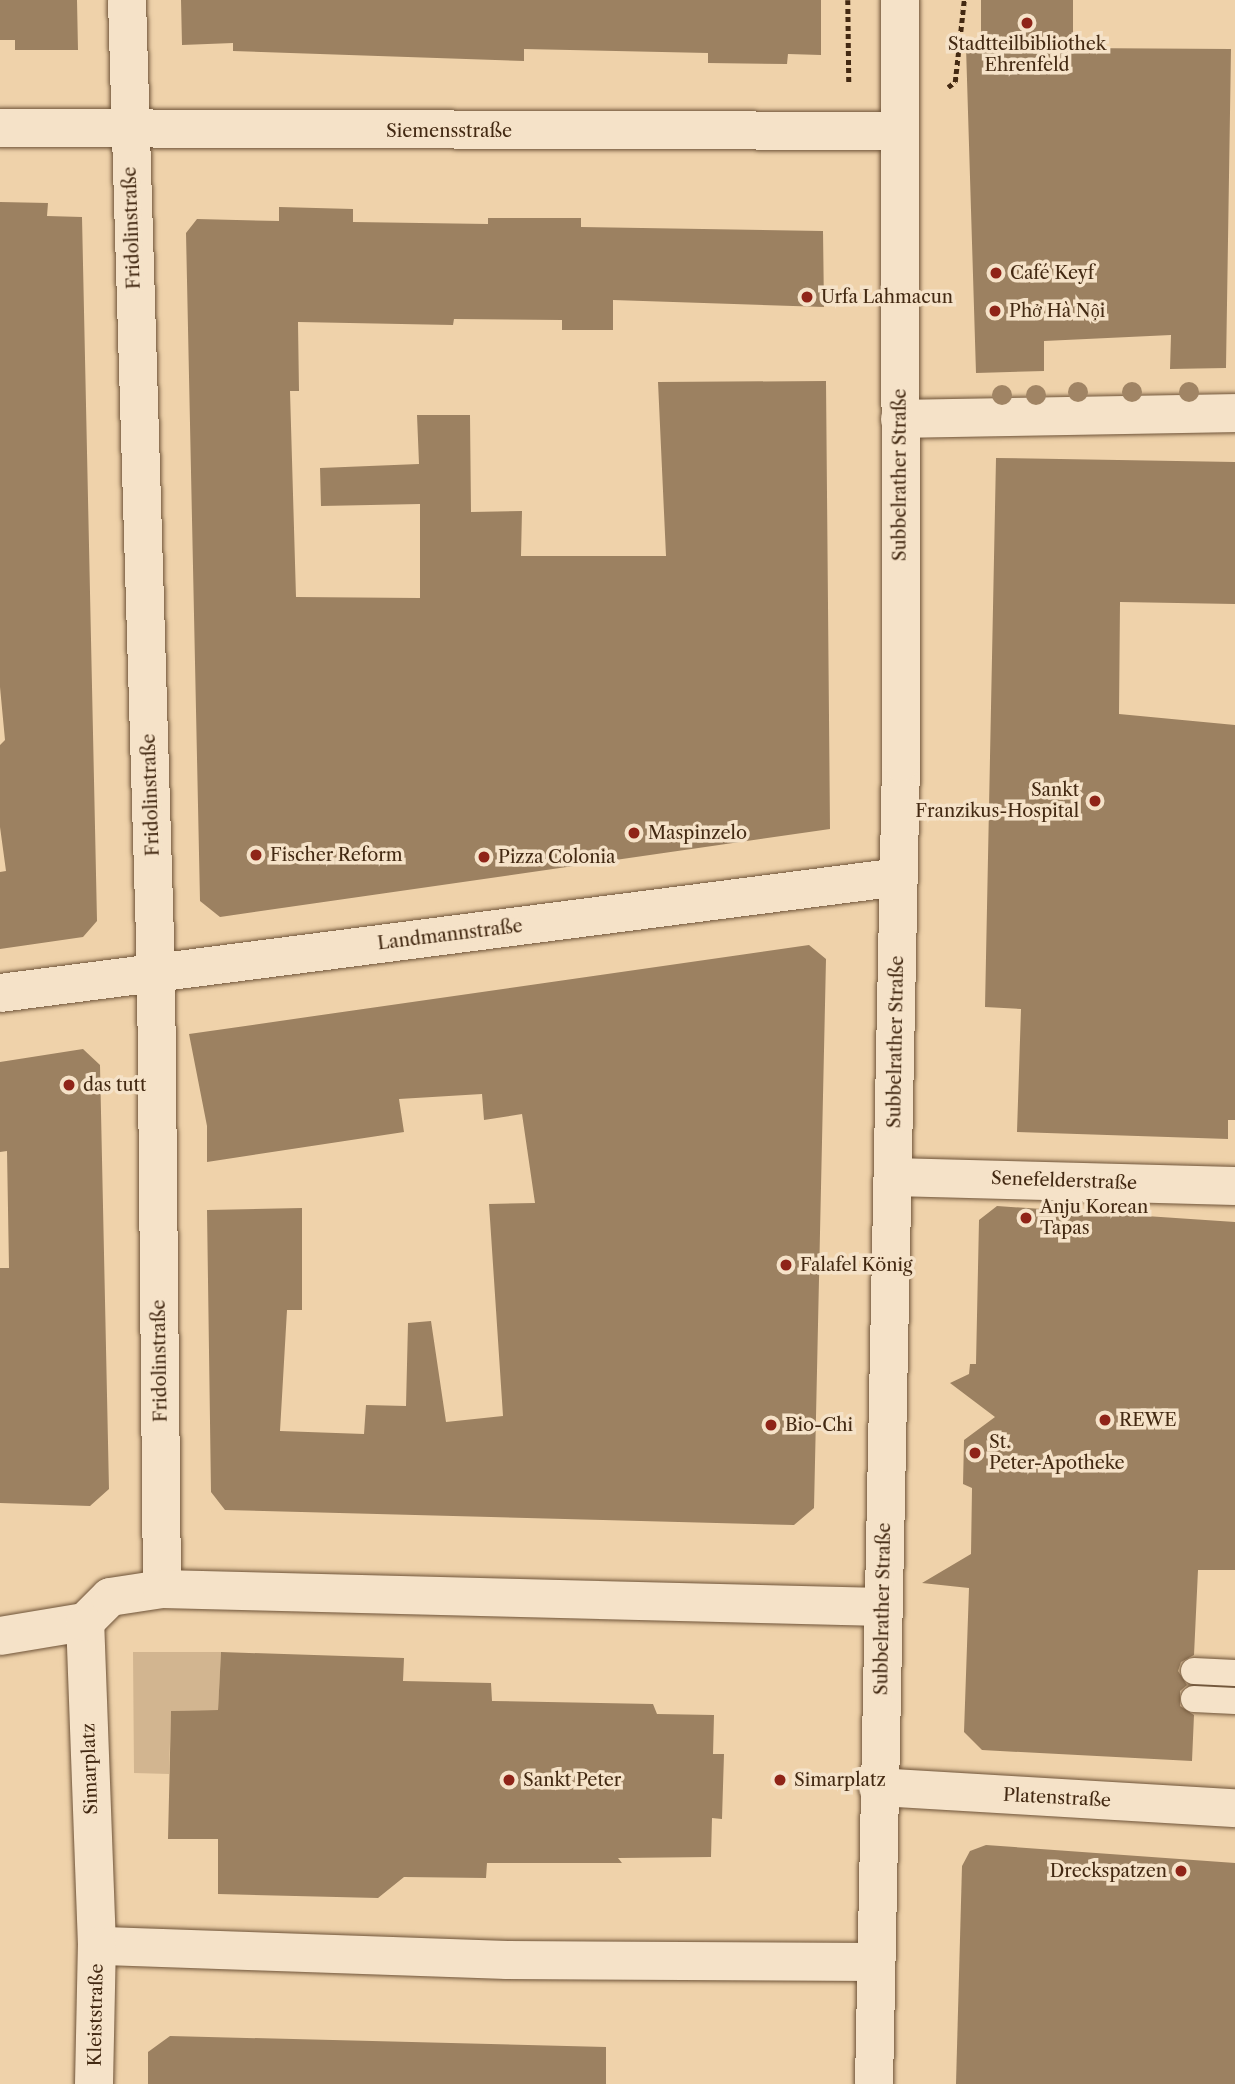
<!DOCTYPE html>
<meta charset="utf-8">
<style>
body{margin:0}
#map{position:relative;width:1235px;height:2084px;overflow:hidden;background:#efd2aa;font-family:"Libre Caslon Text",serif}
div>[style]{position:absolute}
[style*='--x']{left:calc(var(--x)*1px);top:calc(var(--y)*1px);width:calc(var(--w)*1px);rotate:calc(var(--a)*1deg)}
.green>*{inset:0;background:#d2b590}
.building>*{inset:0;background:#9c8161}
.path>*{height:4.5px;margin-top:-2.25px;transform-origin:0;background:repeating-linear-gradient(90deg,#432912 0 5px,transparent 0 8.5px)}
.roads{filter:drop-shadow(0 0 2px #6e5338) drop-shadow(0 0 2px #6e5338)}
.lane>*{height:26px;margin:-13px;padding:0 13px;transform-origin:13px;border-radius:13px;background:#f5e2c8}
.street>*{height:38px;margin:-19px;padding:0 19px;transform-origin:19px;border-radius:19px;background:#f5e2c8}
.secondary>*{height:38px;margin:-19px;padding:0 19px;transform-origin:19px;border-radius:19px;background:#f5e2c8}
.trees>*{width:20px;height:20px;margin:-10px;border-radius:50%;background:#a08464}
.dots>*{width:19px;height:19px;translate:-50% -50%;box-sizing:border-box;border:4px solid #f5e2c8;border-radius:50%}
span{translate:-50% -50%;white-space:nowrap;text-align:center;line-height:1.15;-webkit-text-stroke:7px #f5e2c8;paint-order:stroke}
.poi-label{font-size:18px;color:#432912}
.left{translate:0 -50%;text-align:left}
.right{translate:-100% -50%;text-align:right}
.street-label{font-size:18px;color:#432912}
</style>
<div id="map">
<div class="green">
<i style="clip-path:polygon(133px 1652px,221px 1652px,218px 1710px,171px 1711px,169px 1774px,134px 1773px)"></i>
</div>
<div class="building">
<i style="clip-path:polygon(0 0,77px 0,78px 50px,15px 50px,15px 40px,0 40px)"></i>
<i style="clip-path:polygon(181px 0,821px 0,821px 55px,788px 54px,787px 64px,708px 63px,708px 53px,524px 49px,524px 61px,233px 51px,233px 43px,182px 45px)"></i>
<i style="clip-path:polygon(981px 0,1073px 0,1073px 48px,1231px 49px,1226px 368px,1170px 369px,1171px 335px,1044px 341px,1044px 371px,976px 373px,966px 47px,981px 47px)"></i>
<i style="clip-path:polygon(0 202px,48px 203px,47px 216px,82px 217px,97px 921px,83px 937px,0 949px,0 872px,6px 871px,0 827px,0 745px,5px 740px,0 687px)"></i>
<i style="clip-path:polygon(279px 207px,353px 209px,353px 222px,488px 224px,488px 218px,581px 218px,581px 227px,823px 231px,824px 307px,613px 300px,613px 330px,562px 330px,562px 320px,454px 319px,453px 325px,298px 322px,299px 391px,290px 391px,296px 597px,420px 598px,420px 504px,321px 506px,320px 468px,419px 464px,417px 415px,470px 415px,471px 512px,522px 511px,521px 556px,666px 556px,658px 382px,826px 381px,830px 829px,220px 917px,200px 901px,186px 233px,197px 219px,279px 221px)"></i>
<i style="clip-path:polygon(996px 458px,1235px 462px,1235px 604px,1120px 602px,1119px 714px,1235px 725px,1235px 1120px,1228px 1120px,1228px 1139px,1017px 1132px,1021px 1009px,985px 1007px)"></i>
<i style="clip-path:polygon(809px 945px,826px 959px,814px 1508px,794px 1525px,225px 1510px,211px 1492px,207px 1210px,302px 1208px,302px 1310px,287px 1310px,280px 1431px,364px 1434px,366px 1405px,406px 1406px,408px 1323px,431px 1321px,446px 1422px,503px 1416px,489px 1204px,535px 1203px,522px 1114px,484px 1120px,482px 1094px,399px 1099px,404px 1132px,207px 1162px,207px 1126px,189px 1034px)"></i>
<i style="clip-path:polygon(83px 1049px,100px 1065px,109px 1489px,90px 1506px,0 1503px,0 1268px,9px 1268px,7px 1151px,0 1152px,0 1062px)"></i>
<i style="clip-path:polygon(997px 1206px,1235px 1222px,1235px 1570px,1198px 1570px,1194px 1655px,1181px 1662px,1178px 1671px,1187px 1685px,1180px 1691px,1180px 1706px,1194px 1715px,1192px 1761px,982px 1750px,964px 1732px,969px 1588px,922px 1583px,971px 1554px,972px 1488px,963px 1484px,964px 1440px,995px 1417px,950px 1383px,969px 1374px,970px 1364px,976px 1364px,979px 1220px)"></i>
<i style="clip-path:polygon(221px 1652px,404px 1658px,403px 1681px,491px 1683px,492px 1701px,653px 1704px,657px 1714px,714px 1715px,713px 1754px,724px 1754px,722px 1819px,712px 1818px,711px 1857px,618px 1858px,622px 1863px,487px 1863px,486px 1878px,404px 1877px,378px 1898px,218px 1894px,218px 1839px,168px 1839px,171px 1711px,218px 1710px)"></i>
<i style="clip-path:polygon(986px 1845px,1235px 1863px,1235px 2084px,956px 2084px,962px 1866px,970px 1851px)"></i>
<i style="clip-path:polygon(170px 2036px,606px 2047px,606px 2084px,148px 2084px,148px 2052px)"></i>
</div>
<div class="path">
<i style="--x:848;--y:0;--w:83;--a:89.3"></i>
<i style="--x:948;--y:87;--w:9;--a:-36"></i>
<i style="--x:955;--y:82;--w:82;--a:-83.7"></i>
</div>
<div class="roads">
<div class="lane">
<i style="--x:1194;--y:1671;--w:41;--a:2.8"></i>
<i style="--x:1194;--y:1699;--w:41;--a:2.8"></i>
</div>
<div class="street">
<i style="--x:127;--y:0;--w:974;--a:88.29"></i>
<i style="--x:156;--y:974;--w:615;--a:89.44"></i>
<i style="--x:0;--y:128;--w:897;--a:0.19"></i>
<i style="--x:900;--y:419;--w:335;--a:-1"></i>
<i style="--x:0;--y:993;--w:906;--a:-7.35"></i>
<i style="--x:893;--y:1177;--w:342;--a:1.5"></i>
<i style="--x:0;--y:1636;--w:86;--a:-9.4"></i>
<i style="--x:878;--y:1787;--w:358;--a:3.4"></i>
<i style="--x:876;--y:1962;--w:369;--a:-179.7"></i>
<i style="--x:507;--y:1960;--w:410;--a:-178"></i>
<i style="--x:97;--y:1946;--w:324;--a:-92.1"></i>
<i style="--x:85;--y:1622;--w:35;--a:-45"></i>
<i style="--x:110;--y:1597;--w:53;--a:-8.7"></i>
<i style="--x:162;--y:1589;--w:721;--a:1.43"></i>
<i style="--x:94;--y:2084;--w:138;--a:-88.8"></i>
</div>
<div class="secondary">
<i style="--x:874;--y:2084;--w:1322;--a:-88.83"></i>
<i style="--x:901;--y:762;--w:762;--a:-90.08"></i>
</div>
</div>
<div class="trees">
<i style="left:1078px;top:392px"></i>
<i style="left:1132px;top:392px"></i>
<i style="left:1189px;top:392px"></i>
<i style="left:1002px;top:395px"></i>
<i style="left:1036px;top:395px"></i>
</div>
<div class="dots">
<i style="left:1027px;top:23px;background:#8f2418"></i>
<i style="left:996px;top:273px;background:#8f2418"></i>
<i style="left:807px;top:297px;background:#8f2418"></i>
<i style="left:995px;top:311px;background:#8f2418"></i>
<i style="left:1095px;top:801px;background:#8f2418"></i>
<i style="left:634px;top:833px;background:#8f2418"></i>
<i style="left:256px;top:855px;background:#8f2418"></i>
<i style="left:484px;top:857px;background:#8f2418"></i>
<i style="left:69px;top:1085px;background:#8f2418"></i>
<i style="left:1026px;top:1218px;background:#8f2418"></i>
<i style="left:786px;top:1265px;background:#8f2418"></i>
<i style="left:1105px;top:1420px;background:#8f2418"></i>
<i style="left:771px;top:1425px;background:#8f2418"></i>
<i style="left:975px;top:1453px;background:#8f2418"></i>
<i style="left:509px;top:1780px;background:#8f2418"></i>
<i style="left:780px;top:1780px;background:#8f2418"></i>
<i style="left:1181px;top:1871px;background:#8f2418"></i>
</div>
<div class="poi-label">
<span style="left:1027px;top:55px">Stadtteilbibliothek<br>Ehrenfeld</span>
<span class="left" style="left:1010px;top:273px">Café Keyf</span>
<span class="left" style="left:821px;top:297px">Urfa Lahmacun</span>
<span class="left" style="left:1009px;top:311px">Phở Hà Nội</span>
<span class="right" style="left:1079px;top:801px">Sankt<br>Franzikus-Hospital</span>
<span class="left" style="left:648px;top:833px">Maspinzelo</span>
<span class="left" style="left:270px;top:855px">Fischer Reform</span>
<span class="left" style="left:498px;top:857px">Pizza Colonia</span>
<span class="left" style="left:83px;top:1085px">das tutt</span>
<span class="left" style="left:1040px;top:1218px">Anju Korean<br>Tapas</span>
<span class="left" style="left:800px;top:1265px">Falafel König</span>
<span class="left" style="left:1119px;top:1420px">REWE</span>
<span class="left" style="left:785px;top:1425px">Bio-Chi</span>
<span class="left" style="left:989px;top:1453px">St.<br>Peter-Apotheke</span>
<span class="left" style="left:523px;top:1780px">Sankt Peter</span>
<span class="left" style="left:794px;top:1780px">Simarplatz</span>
<span class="right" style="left:1167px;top:1871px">Dreckspatzen</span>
</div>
<div class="street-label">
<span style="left:449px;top:131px">Siemensstraße</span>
<span style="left:132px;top:228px;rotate:-92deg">Fridolinstraße</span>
<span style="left:900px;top:475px;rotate:-90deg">Subbelrather Straße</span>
<span style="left:151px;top:795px;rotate:-92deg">Fridolinstraße</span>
<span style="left:450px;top:935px;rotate:-7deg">Landmannstraße</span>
<span style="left:896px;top:1042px;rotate:-89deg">Subbelrather Straße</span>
<span style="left:1064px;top:1181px;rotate:2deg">Senefelderstraße</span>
<span style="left:160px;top:1361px;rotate:-91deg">Fridolinstraße</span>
<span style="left:883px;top:1609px;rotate:-89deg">Subbelrather Straße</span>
<span style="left:90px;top:1769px;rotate:-92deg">Simarplatz</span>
<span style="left:1057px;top:1798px;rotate:3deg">Platenstraße</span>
<span style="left:96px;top:2015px;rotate:-89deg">Kleiststraße</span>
</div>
</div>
